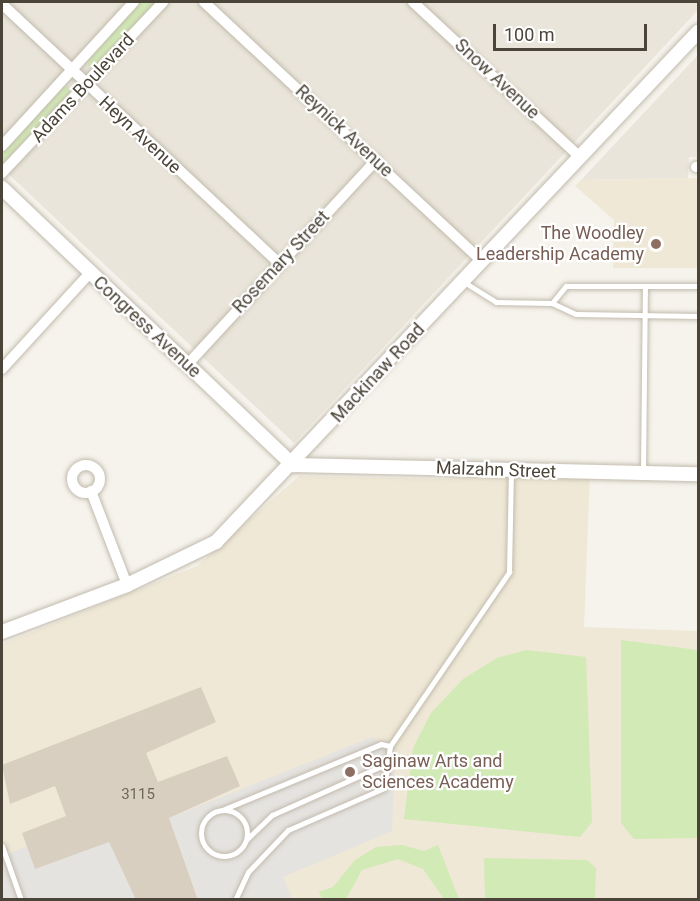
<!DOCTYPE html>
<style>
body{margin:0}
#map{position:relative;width:700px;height:901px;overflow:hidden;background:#f6f3ec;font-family:Roboto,sans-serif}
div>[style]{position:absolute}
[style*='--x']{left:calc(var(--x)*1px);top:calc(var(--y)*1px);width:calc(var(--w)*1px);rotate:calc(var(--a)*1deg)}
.residential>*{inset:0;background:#eae5da}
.education>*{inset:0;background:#efe8d6}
.green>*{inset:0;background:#d2eab5}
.parking>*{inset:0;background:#e5e3e0}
.building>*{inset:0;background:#d8cfc1}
.roads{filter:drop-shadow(0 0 2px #c2bbae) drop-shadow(0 0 2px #c2bbae)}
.service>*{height:5px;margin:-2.5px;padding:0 2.5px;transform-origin:2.5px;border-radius:2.5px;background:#fff}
.service>.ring{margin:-2.5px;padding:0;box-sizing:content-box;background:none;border:5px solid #fff;border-radius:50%}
.minor>*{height:10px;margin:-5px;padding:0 5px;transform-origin:5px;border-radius:5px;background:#fff}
.minor>.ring{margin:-5px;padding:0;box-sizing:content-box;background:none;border:10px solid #fff;border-radius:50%}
.tertiary>*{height:14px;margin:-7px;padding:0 7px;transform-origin:7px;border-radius:7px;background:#fff}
.dots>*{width:16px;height:16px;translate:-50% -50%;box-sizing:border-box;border:3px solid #fff;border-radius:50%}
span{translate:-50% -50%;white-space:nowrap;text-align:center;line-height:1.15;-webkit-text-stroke:4.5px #fff;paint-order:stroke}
.number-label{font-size:15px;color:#6e675b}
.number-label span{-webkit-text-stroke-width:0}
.street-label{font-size:18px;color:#4b4439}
.education-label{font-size:18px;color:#785e54}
.right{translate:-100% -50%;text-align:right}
.left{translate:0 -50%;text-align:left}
.frame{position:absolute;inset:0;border:3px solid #4b4439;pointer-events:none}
.scale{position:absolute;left:493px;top:24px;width:154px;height:27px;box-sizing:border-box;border:3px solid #4b4439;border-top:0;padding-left:8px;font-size:18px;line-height:21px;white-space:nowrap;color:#4b4439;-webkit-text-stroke:4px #fff;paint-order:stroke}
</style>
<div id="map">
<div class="residential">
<i style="clip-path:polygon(2px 2px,698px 2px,698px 10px,294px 443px,2px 168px)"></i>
<i style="clip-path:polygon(698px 55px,698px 157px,689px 157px,688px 178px,581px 180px)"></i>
</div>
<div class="education">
<i style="clip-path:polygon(698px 178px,698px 268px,613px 268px,614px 220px,575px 186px,581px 180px)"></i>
<i style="clip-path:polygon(511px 470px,590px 473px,584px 627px,698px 631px,698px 899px,2px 900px,2px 644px,197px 566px,299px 476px,446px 479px)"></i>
</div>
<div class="green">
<i style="clip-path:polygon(140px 2px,157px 2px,95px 67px,88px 66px,89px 57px)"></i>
<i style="clip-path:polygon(68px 86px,70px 93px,2px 164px,2px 152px,61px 87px)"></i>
<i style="clip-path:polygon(621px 640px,698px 650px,698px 838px,634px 839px,621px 823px)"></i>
<i style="clip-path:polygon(526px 650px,586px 657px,592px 822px,580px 837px,404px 819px,413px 748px,431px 713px,463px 679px,497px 658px)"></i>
<i style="clip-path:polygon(402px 845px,424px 851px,438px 845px,459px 899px,444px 899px,423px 869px,398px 859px,362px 870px,346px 899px,322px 899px,319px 892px,333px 887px,355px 860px,376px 847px)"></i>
<i style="clip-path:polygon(484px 858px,587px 860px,596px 868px,595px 899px,485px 899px)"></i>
</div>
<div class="parking">
<i style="clip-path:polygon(372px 737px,395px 749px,392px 831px,283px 877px,292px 899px,198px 899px,169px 818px)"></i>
<i style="clip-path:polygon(109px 842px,136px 899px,2px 900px,2px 857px,27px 846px)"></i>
</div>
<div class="building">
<i style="clip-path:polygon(201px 687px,216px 722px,146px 753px,158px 782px,227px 756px,240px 786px,169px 818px,198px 900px,136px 900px,109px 842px,35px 869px,22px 833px,66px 816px,55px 786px,10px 804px,2px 765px)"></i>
</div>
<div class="roads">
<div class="service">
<i style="--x:464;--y:282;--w:38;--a:32"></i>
<i style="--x:496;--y:302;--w:56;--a:1"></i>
<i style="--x:552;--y:303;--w:26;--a:25"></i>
<i style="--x:576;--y:314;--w:122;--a:0.9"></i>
<i style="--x:552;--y:303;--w:22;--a:-51"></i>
<i style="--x:566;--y:286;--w:132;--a:0"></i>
<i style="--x:643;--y:472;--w:186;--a:-89.4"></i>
<i style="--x:222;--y:810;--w:172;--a:-22.5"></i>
<i style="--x:381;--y:744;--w:9;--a:13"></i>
<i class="ring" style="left:201px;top:810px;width:41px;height:41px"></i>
<i style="--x:246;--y:840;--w:36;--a:-44"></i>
<i style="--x:272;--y:815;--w:125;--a:-24.1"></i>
<i style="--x:2;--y:846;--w:57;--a:70.6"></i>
<i style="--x:235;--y:900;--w:31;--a:-65"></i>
<i style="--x:248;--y:872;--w:58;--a:-46.4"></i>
<i style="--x:288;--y:830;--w:105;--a:-23.6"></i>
<i style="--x:384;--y:788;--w:42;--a:-81.9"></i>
<i style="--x:390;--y:746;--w:211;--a:-55.6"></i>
<i style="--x:509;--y:572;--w:100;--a:-88.9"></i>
</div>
<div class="minor">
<i style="--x:204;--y:2;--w:381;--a:43"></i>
<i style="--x:413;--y:2;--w:228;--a:42.9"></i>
<i style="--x:2;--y:4;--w:381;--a:43.1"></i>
<i style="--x:2;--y:146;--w:195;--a:-47.5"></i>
<i style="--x:696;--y:167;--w:2;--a:0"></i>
<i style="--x:2;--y:173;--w:235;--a:-46.7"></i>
<i style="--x:187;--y:365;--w:279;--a:-47.3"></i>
<i style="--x:2;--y:369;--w:130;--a:-47.5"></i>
<i class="ring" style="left:72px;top:465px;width:18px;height:18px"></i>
<i style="--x:91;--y:491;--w:101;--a:69"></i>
</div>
<div class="tertiary">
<i style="--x:2;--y:188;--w:402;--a:43.6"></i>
<i style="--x:293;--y:465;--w:405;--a:1.3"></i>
<i style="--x:2;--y:632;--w:134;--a:-20.6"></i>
<i style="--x:127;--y:585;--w:99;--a:-25.8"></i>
<i style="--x:216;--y:542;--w:702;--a:-46.62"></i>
</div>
</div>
<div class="dots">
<i style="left:656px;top:244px;background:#8d6e63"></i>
<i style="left:350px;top:772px;background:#8d6e63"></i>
</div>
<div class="number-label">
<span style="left:138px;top:795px">3115</span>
</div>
<div class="street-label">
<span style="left:497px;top:79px;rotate:43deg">Snow Avenue</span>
<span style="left:83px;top:88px;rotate:-47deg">Adams Boulevard</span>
<span style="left:344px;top:131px;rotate:43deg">Reynick Avenue</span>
<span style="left:140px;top:135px;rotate:43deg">Heyn Avenue</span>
<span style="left:281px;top:262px;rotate:-47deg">Rosemary Street</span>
<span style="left:147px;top:327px;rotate:43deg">Congress Avenue</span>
<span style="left:378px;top:373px;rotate:-47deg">Mackinaw Road</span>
<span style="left:496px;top:470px;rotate:2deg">Malzahn Street</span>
</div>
<div class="education-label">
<span class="right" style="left:644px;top:244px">The Woodley<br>Leadership Academy</span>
<span class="left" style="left:362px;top:772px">Saginaw Arts and<br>Sciences Academy</span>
</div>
<div class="frame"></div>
<div class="scale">100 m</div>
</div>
